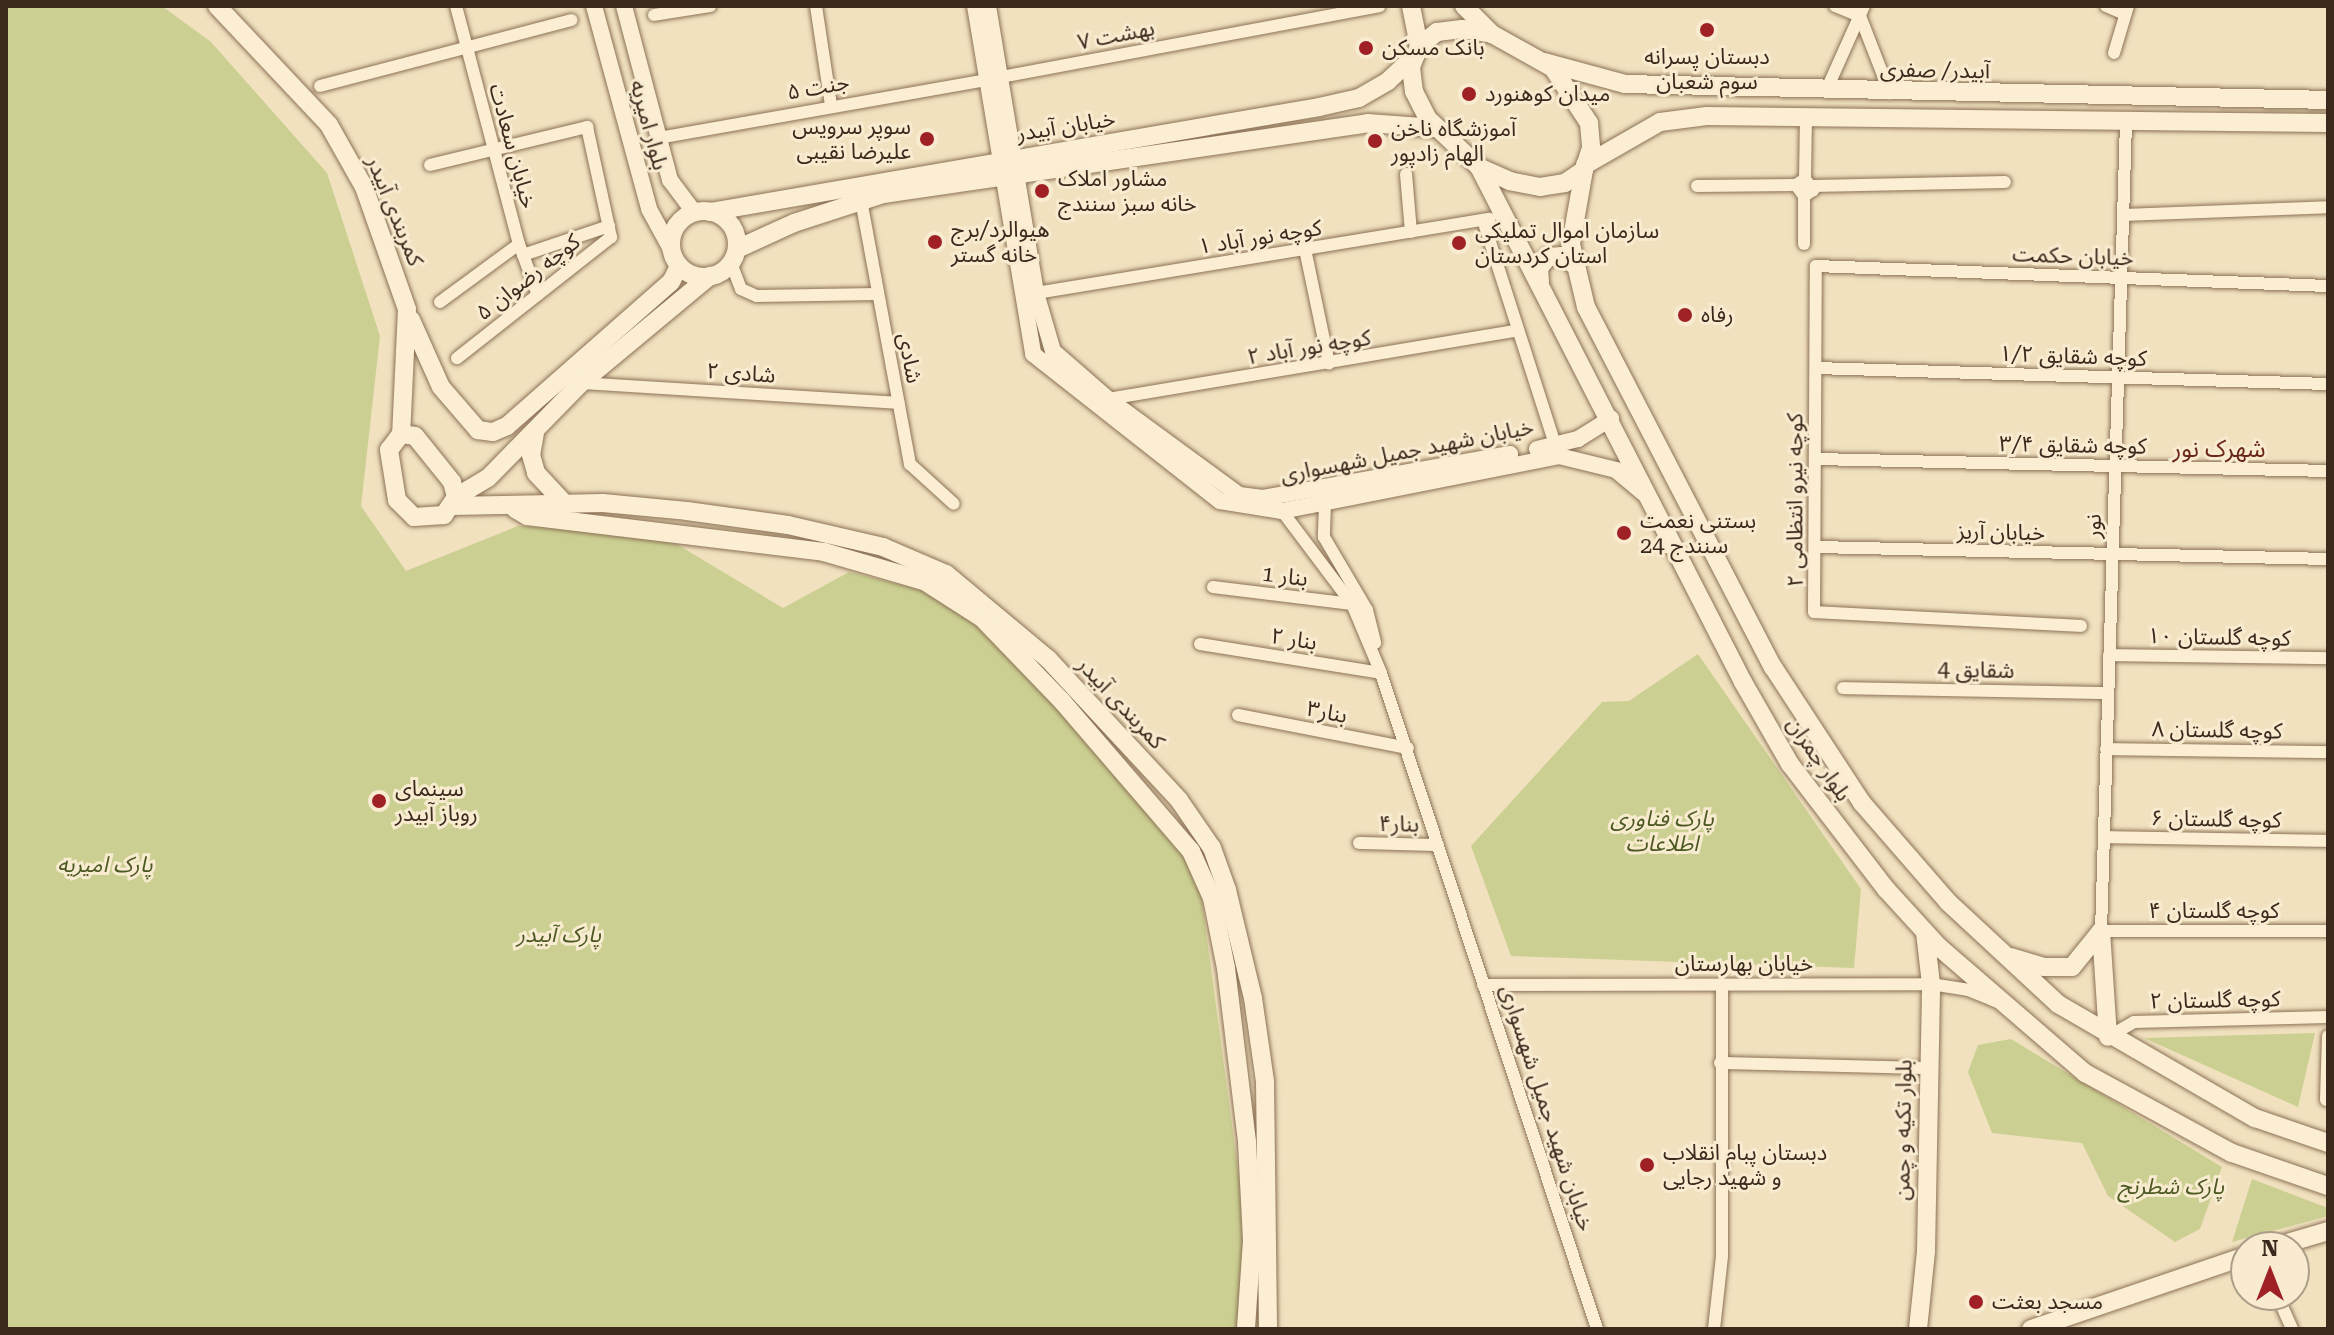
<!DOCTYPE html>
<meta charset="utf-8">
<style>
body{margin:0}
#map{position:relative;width:2334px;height:1335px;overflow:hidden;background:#f1e1bf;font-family:"Roboto Serif","Noto Sans Arabic",serif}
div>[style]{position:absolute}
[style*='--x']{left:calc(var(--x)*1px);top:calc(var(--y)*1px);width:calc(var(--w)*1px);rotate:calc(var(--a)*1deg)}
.green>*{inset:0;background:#cbd092}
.roads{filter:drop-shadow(0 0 2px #8c7156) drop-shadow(0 0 2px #8c7156)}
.minor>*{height:12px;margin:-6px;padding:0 6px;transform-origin:6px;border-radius:6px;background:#fbeed3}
.tertiary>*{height:16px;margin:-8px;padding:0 8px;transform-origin:8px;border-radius:8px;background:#fbeed3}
.secondary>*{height:18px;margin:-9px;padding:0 9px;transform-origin:9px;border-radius:9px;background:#fbeed3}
.secondary>.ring{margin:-9px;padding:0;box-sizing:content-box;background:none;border:18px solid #fbeed3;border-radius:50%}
.dots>*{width:22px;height:22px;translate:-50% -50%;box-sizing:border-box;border:4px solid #f8ebd0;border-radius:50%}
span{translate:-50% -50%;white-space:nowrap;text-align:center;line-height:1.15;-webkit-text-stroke:6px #f8ebd0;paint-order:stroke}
.street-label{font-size:22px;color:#3a291c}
.poi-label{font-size:22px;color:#3a291c}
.left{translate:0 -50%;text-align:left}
.right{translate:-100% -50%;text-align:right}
.park-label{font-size:22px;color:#4c5821;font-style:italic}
.neighbourhood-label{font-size:24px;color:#6a2718}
.frame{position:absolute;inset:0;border:8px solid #3a291c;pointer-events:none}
.north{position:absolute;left:2230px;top:1231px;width:80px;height:80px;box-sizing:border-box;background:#f8ebd0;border:2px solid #ac9d88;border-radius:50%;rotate:0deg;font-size:22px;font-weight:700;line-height:32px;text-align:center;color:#3a291c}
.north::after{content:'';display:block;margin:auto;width:28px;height:36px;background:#9f2126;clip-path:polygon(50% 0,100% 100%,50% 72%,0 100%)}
</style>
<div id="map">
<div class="green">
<i style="clip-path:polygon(6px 6px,162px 6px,211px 42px,327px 173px,380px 336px,361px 506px,406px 571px,518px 526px,653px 530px,783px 608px,849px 572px,957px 599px,1108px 759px,1198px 871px,1250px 1260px,1239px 1329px,6px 1329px)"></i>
<i style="clip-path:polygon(1698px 654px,1861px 889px,1854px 968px,1511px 956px,1471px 846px,1602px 702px,1629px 701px)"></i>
<i style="clip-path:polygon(2315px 1033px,2298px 1107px,2144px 1038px)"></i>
<i style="clip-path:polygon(2011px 1039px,2222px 1167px,2200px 1229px,2175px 1242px,2108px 1196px,2082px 1143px,1992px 1133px,1968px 1072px,1978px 1045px)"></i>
<i style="clip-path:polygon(2252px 1179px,2328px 1208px,2328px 1216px,2232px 1242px)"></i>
</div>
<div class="roads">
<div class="minor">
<i style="--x:456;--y:6;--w:246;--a:75.2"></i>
<i style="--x:519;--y:244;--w:54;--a:69.6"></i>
<i style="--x:816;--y:6;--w:100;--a:81.4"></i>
<i style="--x:1835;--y:6;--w:27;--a:22"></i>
<i style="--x:2106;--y:6;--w:21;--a:23"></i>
<i style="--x:654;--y:15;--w:57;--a:-9.1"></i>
<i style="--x:1860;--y:16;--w:83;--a:68.7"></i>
<i style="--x:2114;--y:53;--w:49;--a:-73.4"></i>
<i style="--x:1001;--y:77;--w:385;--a:-10.6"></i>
<i style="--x:320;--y:86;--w:260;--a:-14.7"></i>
<i style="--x:1826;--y:91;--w:93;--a:-65.9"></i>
<i style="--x:2126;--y:122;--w:809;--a:91.77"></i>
<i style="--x:2101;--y:931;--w:227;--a:0"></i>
<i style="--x:658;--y:138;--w:334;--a:-10"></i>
<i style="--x:430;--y:165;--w:162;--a:-13.6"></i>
<i style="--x:587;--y:127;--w:113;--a:77.7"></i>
<i style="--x:611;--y:237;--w:196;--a:141.8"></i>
<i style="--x:1406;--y:174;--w:58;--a:85.1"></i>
<i style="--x:1805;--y:179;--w:61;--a:-89.1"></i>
<i style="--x:1697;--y:186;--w:99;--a:-0.6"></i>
<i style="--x:1813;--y:186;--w:192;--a:-1.2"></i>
<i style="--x:861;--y:200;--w:269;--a:79.5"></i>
<i style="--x:910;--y:464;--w:59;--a:42.3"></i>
<i style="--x:2123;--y:215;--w:205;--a:-2.2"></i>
<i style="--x:1483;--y:220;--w:242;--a:72.2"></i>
<i style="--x:1804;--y:244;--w:48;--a:-90"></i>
<i style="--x:1804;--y:196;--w:14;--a:-126"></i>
<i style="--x:1796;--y:185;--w:11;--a:-34"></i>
<i style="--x:1805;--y:179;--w:14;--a:54"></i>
<i style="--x:1813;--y:190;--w:11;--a:146"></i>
<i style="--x:1305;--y:249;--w:117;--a:78.2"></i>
<i style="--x:523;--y:255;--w:91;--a:-18.6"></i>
<i style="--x:731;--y:263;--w:28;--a:69"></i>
<i style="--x:741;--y:289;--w:17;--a:24"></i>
<i style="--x:757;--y:296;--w:120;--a:-1"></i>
<i style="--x:1036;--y:293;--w:460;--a:-9.3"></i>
<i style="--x:440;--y:302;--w:98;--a:-36.3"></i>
<i style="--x:1816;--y:368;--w:512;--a:1.79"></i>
<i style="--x:581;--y:383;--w:318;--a:3.6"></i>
<i style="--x:1108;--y:399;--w:414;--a:-9.5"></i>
<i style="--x:1816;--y:459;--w:512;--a:1.34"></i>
<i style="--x:1325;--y:503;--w:34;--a:92"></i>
<i style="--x:1324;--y:537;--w:85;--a:59.5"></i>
<i style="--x:1367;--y:610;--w:34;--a:76"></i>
<i style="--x:1282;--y:511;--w:116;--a:53"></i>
<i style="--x:1352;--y:604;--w:75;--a:67.2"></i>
<i style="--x:1381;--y:673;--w:691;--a:71.77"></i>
<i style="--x:1816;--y:547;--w:512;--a:1.34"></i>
<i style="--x:1213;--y:587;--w:140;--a:7"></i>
<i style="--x:2081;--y:626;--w:267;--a:-177"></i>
<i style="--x:1814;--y:612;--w:346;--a:-89.7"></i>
<i style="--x:1816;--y:266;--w:512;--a:2.24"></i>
<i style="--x:1200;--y:644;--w:183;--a:9.1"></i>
<i style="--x:2109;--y:655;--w:219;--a:0.8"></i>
<i style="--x:1843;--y:688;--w:265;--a:1.1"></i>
<i style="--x:1238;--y:715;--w:173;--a:11"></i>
<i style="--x:2106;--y:749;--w:222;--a:0.8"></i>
<i style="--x:2104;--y:837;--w:224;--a:1"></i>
<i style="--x:1359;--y:843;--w:79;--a:1.5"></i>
<i style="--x:1483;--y:985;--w:448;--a:-0.1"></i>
<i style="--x:1931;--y:984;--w:37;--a:9"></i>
<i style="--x:1968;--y:990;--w:31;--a:22"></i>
<i style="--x:2108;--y:1037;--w:30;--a:-30"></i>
<i style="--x:2134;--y:1022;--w:194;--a:-1.5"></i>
<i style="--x:1720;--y:1063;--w:208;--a:1.4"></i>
<i style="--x:2326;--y:1100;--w:64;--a:-88.2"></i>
<i style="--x:2277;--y:1295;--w:37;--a:66"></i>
<i style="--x:1714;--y:1329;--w:73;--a:-83.7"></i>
<i style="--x:1722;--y:1256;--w:272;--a:-90"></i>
</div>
<div class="tertiary">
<i style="--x:594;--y:6;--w:210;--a:74.8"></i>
<i style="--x:649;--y:209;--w:48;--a:61.3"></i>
<i style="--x:624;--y:6;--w:180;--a:75.2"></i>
<i style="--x:670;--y:180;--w:40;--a:53"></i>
<i style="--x:975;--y:6;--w:353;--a:80.5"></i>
<i style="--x:1033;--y:354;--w:238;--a:38.2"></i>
<i style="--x:1220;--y:501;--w:63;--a:9.2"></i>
<i style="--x:1282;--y:511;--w:282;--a:-11.2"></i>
<i style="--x:1559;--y:456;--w:59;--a:13.8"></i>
<i style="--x:1616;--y:470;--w:39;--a:40"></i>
<i style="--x:988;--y:6;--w:291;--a:80.5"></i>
<i style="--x:1036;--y:293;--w:60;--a:73.7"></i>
<i style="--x:1053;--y:351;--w:73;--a:41.1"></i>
<i style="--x:1108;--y:399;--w:162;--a:36.2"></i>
<i style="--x:1239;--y:495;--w:24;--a:7"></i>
<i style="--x:1263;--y:498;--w:251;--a:-10.1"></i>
<i style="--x:1537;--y:449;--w:42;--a:-13.7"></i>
<i style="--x:1578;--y:439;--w:39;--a:-32"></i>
</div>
<div class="secondary">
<i style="--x:217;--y:6;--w:163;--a:46.7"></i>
<i style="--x:329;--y:125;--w:71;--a:60.6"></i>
<i style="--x:364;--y:187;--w:129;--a:70.6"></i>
<i style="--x:407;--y:309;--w:125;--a:92.7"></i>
<i style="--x:1411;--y:6;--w:41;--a:78.7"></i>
<i style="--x:1464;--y:6;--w:40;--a:45"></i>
<i style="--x:1462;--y:29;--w:30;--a:9"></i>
<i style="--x:1492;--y:34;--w:70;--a:29.1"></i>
<i style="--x:1553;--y:68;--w:66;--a:56.8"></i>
<i style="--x:1589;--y:123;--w:25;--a:85"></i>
<i style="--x:1591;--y:148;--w:23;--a:108"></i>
<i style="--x:1584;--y:170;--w:23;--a:146"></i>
<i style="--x:1565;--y:183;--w:25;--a:171"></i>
<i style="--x:1540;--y:187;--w:31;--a:-169"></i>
<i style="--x:1510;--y:181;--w:34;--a:-156"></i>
<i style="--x:1479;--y:167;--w:70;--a:-136.7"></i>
<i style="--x:1428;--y:119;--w:30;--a:-117"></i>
<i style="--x:1414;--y:92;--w:25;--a:-97"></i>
<i style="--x:1411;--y:67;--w:22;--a:-69"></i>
<i style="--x:1419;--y:46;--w:23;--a:-38"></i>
<i style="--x:1437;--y:32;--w:25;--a:-7"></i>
<i style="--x:1544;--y:62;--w:84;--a:15.2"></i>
<i style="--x:1625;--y:84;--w:703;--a:1.3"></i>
<i style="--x:1585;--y:165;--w:86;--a:-29.8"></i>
<i style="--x:1660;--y:122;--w:47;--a:-7.3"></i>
<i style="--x:1707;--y:116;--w:621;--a:0.65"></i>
<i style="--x:1479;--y:167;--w:579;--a:62.86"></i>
<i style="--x:1743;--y:682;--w:95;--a:60.2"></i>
<i style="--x:1790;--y:764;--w:158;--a:52.5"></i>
<i style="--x:1886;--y:889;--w:79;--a:47.6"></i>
<i style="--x:1939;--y:947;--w:193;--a:40.8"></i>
<i style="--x:2085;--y:1073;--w:167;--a:28.6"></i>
<i style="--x:2232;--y:1153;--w:102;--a:19"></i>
<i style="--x:1584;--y:170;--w:75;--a:100"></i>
<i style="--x:1571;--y:244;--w:65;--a:76.6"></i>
<i style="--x:1586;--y:307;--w:406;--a:62.6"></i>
<i style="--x:1773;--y:667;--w:163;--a:56.8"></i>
<i style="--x:1862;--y:803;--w:131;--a:49"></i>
<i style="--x:1948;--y:902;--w:150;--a:42.8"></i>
<i style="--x:2058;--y:1004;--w:228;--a:30.1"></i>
<i style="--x:2255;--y:1118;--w:77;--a:18.9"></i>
<i class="ring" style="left:671px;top:211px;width:48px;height:48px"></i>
<i style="--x:710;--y:212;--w:618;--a:-9.78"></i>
<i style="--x:1319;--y:107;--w:41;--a:-12.7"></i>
<i style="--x:1359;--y:98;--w:34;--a:-30"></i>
<i style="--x:1388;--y:81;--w:38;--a:-43"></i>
<i style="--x:737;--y:249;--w:63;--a:-24.5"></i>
<i style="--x:794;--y:223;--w:94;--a:-18"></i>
<i style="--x:883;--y:194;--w:490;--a:-8.3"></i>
<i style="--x:1368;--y:123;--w:67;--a:4.3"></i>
<i style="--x:1540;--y:282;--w:14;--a:-94"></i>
<i style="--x:1539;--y:268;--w:14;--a:-51"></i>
<i style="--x:1548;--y:257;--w:14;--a:-4"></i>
<i style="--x:1562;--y:256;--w:14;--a:36"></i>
<i style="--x:411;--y:320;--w:73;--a:65.9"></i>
<i style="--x:441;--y:387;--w:57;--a:49.3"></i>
<i style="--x:478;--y:430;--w:15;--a:8"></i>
<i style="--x:493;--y:432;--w:15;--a:-23"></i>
<i style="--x:507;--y:426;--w:218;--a:-41.3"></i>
<i style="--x:671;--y:282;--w:18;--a:-63"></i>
<i style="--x:535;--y:433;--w:22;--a:100"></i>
<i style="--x:531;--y:455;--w:19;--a:74"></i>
<i style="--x:536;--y:473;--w:42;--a:46.9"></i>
<i style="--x:401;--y:434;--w:14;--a:8"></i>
<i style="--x:415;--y:436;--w:59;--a:51.2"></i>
<i style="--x:452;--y:482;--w:16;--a:75"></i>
<i style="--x:456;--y:497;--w:22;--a:124"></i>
<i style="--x:444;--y:515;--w:30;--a:176"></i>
<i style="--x:414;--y:517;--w:24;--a:-135"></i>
<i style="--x:397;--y:500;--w:51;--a:-99.1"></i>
<i style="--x:389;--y:450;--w:20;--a:-53"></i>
<i style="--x:456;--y:497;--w:37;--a:-31"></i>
<i style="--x:488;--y:478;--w:133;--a:-45.6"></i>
<i style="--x:581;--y:383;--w:168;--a:-39.7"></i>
<i style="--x:452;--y:506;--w:151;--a:-1.1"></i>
<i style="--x:603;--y:503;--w:84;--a:5.4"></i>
<i style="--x:687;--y:511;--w:102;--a:7.9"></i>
<i style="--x:788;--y:525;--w:98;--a:13"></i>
<i style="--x:883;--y:547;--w:69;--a:23.2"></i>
<i style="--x:946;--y:574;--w:133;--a:39.8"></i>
<i style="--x:1048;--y:659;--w:192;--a:47.1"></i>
<i style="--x:1179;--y:800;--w:58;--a:55.5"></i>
<i style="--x:1212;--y:848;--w:45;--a:70.3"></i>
<i style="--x:1227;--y:890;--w:111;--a:76.5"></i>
<i style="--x:1253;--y:998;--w:84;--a:81.8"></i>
<i style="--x:1265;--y:1081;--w:248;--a:89.3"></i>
<i style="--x:515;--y:509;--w:14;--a:30"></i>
<i style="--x:527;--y:516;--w:299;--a:6.9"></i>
<i style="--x:824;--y:552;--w:104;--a:16.2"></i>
<i style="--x:924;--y:581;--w:69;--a:32.5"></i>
<i style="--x:982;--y:618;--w:114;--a:46.1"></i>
<i style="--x:1061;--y:700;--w:199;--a:49.3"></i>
<i style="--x:1191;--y:851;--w:51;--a:65.9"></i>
<i style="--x:1212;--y:898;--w:71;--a:78.7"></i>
<i style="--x:1226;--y:968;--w:175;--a:83.1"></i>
<i style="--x:1247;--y:1142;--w:98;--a:87.1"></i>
<i style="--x:1252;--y:1240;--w:89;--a:93.9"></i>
<i style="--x:2101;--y:931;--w:106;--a:86.2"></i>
<i style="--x:2011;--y:957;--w:34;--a:17"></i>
<i style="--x:2043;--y:967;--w:29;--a:0"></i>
<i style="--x:2072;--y:967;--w:46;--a:-51.1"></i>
<i style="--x:2274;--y:1247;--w:56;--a:-16.5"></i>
<i style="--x:1918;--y:1329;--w:78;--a:-84.1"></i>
<i style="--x:1926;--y:1251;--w:267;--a:-88.9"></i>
<i style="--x:1931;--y:984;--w:52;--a:-96.6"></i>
<i style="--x:2031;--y:1329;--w:227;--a:-18.8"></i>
</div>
</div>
<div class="dots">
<i style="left:1707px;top:30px;background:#9f2126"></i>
<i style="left:1366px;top:48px;background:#9f2126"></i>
<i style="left:1469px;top:94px;background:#9f2126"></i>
<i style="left:927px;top:139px;background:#9f2126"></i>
<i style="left:1375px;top:141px;background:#9f2126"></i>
<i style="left:1042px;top:191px;background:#9f2126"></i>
<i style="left:935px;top:242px;background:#9f2126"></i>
<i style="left:1459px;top:243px;background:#9f2126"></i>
<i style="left:1685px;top:315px;background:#9f2126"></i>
<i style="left:1624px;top:533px;background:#9f2126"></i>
<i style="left:379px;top:801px;background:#9f2126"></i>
<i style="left:1647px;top:1165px;background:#9f2126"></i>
<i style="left:1976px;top:1302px;background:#9f2126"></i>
</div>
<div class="street-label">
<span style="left:1116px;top:35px;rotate:-11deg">بهشت ۷</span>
<span style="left:1935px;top:70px;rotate:1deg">آبیدر/ صفری</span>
<span style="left:818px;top:87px;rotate:-10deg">جنت ۵</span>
<span style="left:649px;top:125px;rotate:75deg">بلوار امیریه</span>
<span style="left:1066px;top:126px;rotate:-9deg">خیابان آبیدر</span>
<span style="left:513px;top:146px;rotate:75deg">خیابان سعادت</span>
<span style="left:395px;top:211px;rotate:68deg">کمربندی آبیدر</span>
<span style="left:1260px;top:237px;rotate:-9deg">کوچه نور آباد ۱</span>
<span style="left:2073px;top:256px;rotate:2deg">خیابان حکمت</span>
<span style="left:528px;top:277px;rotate:-38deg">کوچه رضوان ۵</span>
<span style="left:1309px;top:347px;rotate:-9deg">کوچه نور آباد ۲</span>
<span style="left:2073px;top:356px;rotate:2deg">کوچه شقایق ۱/۲</span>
<span style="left:910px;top:358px;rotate:79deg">شادی</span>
<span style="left:741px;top:373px;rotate:4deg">شادی ۲</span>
<span style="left:2073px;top:445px;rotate:1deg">کوچه شقایق ۳/۴</span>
<span style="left:1407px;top:451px;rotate:-11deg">خیابان شهید جمیل شهسواری</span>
<span style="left:1795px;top:500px;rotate:-90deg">کوچه نیرو انتظامی ۲</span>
<span style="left:2093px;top:526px;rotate:-88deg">نور</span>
<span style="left:2001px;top:532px;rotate:1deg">خیابان آریز</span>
<span style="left:1285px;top:576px;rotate:7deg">بنار 1</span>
<span style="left:2219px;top:637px;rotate:1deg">کوچه گلستان ۱۰</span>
<span style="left:1294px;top:639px;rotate:9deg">بنار ۲</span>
<span style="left:1976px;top:670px;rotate:1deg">شقایق 4</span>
<span style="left:1121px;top:703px;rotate:47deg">کمربندی آبیدر</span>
<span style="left:1327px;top:712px;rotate:11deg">بنار۳</span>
<span style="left:2217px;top:730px;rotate:1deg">کوچه گلستان ۸</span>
<span style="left:1819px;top:759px;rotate:56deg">بلوار چمران</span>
<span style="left:2216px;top:819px;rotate:1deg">کوچه گلستان ۶</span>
<span style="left:1399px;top:824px;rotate:1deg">بنار۴</span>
<span style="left:2214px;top:911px">کوچه گلستان ۴</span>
<span style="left:1744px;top:964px">خیابان بهارستان</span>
<span style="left:2215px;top:1000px;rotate:-1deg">کوچه گلستان ۲</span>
<span style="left:1547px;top:1108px;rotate:72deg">خیابان شهید جمیل شهسواری</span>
<span style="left:1903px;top:1130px;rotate:-89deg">بلوار تکیه و چمن</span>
</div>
<div class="poi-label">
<span class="left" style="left:1382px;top:48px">بانک مسکن</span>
<span style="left:1707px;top:69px">دبستان پسرانه<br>سوم شعبان</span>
<span class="left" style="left:1485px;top:94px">میدان کوهنورد</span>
<span class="right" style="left:911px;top:139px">سوپر سرویس<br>علیرضا نقیبی</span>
<span class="left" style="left:1391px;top:141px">آموزشگاه ناخن<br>الهام زادپور</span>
<span class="left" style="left:1058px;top:191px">مشاور املاک<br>خانه سبز سنندج</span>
<span class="left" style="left:951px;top:242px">هیوالرد/برج<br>خانه گستر</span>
<span class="left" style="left:1475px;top:243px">سازمان اموال تملیکی<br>استان کردستان</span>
<span class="left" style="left:1701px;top:315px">رفاه</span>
<span class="left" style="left:1640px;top:533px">بستنی نعمت<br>سنندج 24</span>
<span class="left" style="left:395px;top:801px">سینمای<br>روباز آبیدر</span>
<span class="left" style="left:1663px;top:1165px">دبستان پبام انقلاب<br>و شهید رجایی</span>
<span class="left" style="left:1992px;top:1302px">مسجد بعثت</span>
</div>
<div class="park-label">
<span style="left:1662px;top:831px">پارک فناوری<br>اطلاعات</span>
<span style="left:105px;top:865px">پارک امیریه</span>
<span style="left:559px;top:935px">پارک آبیدر</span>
<span style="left:2171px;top:1187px">پارک شطرنج</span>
</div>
<div class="neighbourhood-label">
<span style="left:2219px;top:450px">شهرک نور</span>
</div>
<div class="frame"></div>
<div class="north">N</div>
</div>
